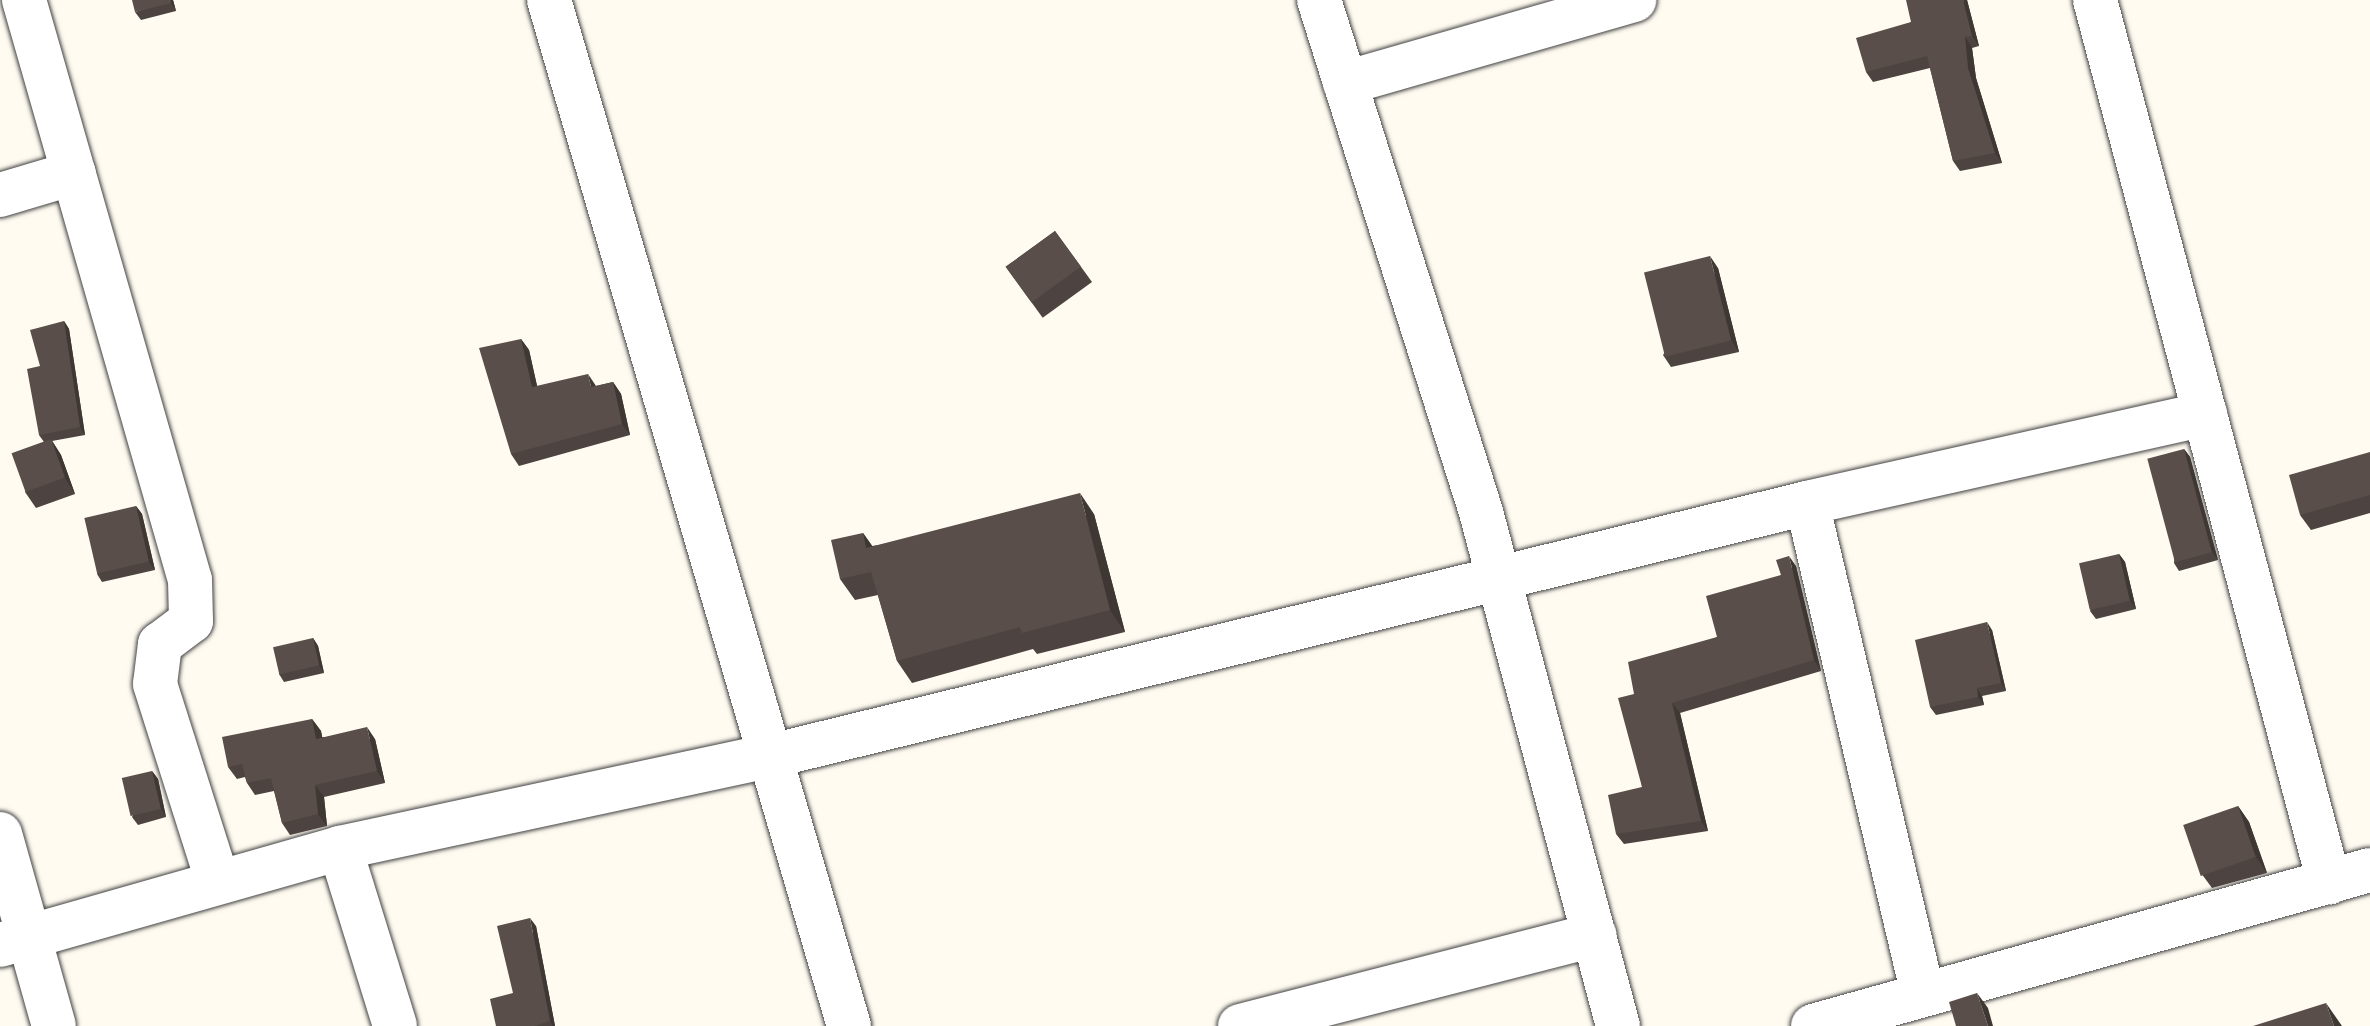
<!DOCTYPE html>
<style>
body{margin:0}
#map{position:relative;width:2370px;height:1026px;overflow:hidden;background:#fffbf1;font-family:"Zilla Slab",serif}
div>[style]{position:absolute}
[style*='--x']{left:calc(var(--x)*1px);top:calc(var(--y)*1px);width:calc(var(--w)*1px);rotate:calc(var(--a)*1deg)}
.roads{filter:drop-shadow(0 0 2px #424242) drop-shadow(0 0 2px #424242)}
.minor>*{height:44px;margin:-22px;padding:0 22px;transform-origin:22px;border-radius:22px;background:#fff}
.wall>*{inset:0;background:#4d4340;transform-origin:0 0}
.shaded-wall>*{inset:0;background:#3e3734}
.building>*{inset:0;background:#594e4a;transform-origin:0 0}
span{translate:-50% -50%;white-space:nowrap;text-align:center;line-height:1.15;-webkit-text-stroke:8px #fff;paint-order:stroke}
</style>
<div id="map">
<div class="roads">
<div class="minor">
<i style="--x:24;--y:0;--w:603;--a:74.03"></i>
<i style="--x:190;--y:580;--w:41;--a:88.6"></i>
<i style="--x:191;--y:621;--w:39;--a:143"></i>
<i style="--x:160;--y:644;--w:40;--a:97.1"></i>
<i style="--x:155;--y:684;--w:206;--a:72.4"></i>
<i style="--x:549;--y:0;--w:1069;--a:73.7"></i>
<i style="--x:1319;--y:0;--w:537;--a:72.44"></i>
<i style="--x:1481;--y:512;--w:532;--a:75.08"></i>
<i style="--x:2095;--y:0;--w:913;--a:75.14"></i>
<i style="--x:1345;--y:83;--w:301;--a:-16"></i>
<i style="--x:0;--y:195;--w:77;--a:-16.6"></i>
<i style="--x:1807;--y:503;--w:505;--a:76.73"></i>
<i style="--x:0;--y:834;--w:199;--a:74.3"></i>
<i style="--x:340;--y:848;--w:186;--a:72.8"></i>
<i style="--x:0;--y:945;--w:354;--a:-15.9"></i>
<i style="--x:340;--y:848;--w:445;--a:-12.1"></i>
<i style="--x:775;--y:755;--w:1062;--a:-13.72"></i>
<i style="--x:1807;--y:503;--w:408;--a:-12.6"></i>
<i style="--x:1240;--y:1026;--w:366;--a:-14.4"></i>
<i style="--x:1813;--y:1026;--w:578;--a:-15.65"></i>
</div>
</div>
<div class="wall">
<i style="clip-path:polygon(173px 0,176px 11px,141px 20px,135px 12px)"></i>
<i style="clip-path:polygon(1967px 0,1979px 46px,1972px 48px,1976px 78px,2002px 163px,1960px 171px,1953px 161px,1930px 68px,1873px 82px,1866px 72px,1911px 22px)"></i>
<i style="left:1055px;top:231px;width:63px;height:61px;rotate:54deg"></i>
<i style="clip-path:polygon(1718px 268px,1739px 352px,1671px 367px,1663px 355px)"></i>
<i style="clip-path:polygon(64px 321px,69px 329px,85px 435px,52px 441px,61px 455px,75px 494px,36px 508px,25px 492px,44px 442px,39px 435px)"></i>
<i style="clip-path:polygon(521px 339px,529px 350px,537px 386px,596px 386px,613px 382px,621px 394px,630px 435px,519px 466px,511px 454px)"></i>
<i style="clip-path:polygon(2184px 449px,2190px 457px,2218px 560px,2179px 571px,2174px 563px)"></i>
<i style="clip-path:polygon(2370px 452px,2370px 513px,2311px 530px,2300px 515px)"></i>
<i style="clip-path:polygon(136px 506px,142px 514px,155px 570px,102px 582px,97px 574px)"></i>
<i style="clip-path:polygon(1094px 514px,1125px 632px,1037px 654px,1033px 649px,912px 683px,897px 661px,878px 595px,855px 600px,840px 579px,863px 533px,872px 546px)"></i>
<i style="clip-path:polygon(2119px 554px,2125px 562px,2136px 609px,2096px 619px,2090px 611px)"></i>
<i style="clip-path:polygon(1796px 566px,1821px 671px,1680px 713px,1708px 831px,1624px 844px,1616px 834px,1642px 787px,1634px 694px,1717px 637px,1781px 575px)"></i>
<i style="clip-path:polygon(1992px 630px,2006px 691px,1982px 696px,1984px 705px,1936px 715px,1930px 707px)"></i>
<i style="clip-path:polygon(313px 638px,318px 646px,324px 673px,284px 682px,279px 674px)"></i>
<i style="clip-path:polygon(312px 719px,321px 731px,322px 737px,375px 739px,385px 783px,324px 797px,327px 826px,290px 835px,282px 823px,274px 791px,255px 795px,247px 783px,245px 777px,237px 779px,228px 767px)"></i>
<i style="clip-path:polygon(152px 771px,158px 779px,166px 817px,138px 825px,132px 817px)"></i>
<i style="clip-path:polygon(2238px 806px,2249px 822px,2267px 873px,2212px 888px,2201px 873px)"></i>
<i style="clip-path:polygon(536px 926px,555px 1026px,496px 1026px,513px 993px)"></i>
</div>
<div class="shaded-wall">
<i style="clip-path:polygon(170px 0,173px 0,176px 11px,171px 3px)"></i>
<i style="clip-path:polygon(1963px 0,1967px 0,1979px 46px,1972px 36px)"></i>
<i style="clip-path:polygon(1965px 37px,1972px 48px,1976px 78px,2002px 163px,1995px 153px,1968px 68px)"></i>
<i style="clip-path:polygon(1710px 256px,1718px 268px,1739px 352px,1731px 340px)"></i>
<i style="clip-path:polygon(64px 321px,69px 329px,85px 435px,80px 427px)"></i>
<i style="clip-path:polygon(521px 339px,529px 350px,540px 399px,532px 387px)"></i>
<i style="clip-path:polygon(588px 374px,596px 386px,591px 387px)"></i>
<i style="clip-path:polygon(613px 382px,621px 394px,630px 435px,622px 424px)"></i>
<i style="clip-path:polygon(51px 439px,61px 455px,75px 494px,65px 478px)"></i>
<i style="clip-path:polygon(2184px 449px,2190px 457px,2218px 560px,2212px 552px)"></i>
<i style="clip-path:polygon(1080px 493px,1094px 514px,1125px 632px,1110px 610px)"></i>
<i style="clip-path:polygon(136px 506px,142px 514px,155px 570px,149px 562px)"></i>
<i style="clip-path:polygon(863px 533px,878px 554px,866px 548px)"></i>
<i style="clip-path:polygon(2119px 554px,2125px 562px,2136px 609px,2130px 601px)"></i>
<i style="clip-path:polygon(1789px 556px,1796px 566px,1821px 671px,1814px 660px)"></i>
<i style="clip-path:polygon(1987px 622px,1992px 630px,2006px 691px,2001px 683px)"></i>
<i style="clip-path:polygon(313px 638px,318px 646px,324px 673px,319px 665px)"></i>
<i style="clip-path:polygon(1977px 688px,1982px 696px,1984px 705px,1978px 697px)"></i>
<i style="clip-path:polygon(1672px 703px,1680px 713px,1708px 831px,1701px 821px)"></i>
<i style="clip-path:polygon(312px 719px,321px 731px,325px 751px,316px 739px)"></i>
<i style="clip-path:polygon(367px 727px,375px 739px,385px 783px,377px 771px)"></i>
<i style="clip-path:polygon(152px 771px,158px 779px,166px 817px,161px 809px)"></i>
<i style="clip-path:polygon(315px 785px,324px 797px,327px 826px,318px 814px)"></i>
<i style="clip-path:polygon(2238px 806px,2249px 822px,2267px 873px,2256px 857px)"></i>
<i style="clip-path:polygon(530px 918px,536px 926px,555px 1026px,553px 1026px,550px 1021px)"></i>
<i style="clip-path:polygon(1977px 993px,1988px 1008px,1993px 1026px,1988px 1026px)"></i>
<i style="clip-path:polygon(2326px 1003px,2342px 1026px,2334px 1026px)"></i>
</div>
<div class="building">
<i style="clip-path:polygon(132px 0,170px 0,171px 3px,135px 12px)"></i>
<i style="clip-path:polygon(1906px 0,1963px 0,1972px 36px,1965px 37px,1968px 68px,1995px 153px,1953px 161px,1927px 56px,1866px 72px,1856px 38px,1911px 22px)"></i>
<i style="left:1055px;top:231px;width:44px;height:61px;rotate:54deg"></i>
<i style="left:1710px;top:256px;width:87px;height:68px;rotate:76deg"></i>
<i style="clip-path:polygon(64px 321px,80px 427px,39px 435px,27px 369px,40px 366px,30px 330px)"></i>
<i style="clip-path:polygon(521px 339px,532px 387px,588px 374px,591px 387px,613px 382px,622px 424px,511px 454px,479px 348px)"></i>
<i style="left:51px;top:439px;width:41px;height:42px;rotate:70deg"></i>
<i style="left:2184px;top:449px;width:107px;height:38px;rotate:75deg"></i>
<i style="clip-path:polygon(2370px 452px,2370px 495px,2300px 515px,2289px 475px)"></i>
<i style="clip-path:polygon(1080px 493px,1110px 610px,1022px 633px,1020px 627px,897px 661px,871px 572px,840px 579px,831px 540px,863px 533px,866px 548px)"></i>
<i style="left:136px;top:506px;width:57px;height:53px;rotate:77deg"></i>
<i style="left:2119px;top:554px;width:48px;height:41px;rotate:77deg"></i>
<i style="clip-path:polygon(1789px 556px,1814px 660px,1672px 703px,1701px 821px,1616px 834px,1608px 795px,1642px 787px,1618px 698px,1634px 694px,1628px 662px,1717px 637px,1706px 596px,1781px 575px,1776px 560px)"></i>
<i style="clip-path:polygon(1987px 622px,2001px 683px,1977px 688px,1978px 697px,1930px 707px,1915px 640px)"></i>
<i style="left:313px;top:638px;width:28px;height:41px;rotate:77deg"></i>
<i style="clip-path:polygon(312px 719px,316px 739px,367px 727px,377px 771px,315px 785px,318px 814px,282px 823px,271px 778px,247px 783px,242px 764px,228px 767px,222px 737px)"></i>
<i style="left:152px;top:771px;width:39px;height:31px;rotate:77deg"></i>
<i style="left:2238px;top:806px;width:54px;height:58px;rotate:71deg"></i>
<i style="clip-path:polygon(530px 918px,550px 1021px,535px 1026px,496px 1026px,490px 999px,513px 993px,497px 926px)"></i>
<i style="clip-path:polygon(1977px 993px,1988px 1026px,1956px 1026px,1949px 1002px)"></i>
<i style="clip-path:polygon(2326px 1003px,2334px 1026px,2253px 1026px)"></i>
</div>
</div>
